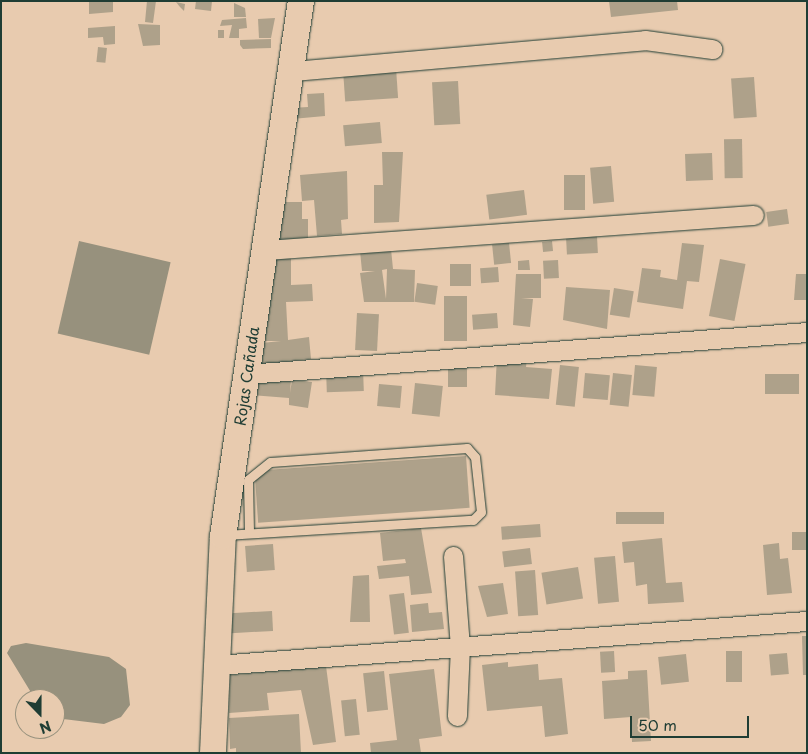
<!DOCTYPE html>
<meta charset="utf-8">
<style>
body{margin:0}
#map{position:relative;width:808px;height:754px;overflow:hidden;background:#e8cbaf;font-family:"Playpen Sans",sans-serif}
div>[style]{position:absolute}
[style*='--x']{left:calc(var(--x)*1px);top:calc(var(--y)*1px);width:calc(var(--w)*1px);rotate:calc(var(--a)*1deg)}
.water>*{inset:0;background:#97917d;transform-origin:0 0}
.building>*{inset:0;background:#aea18a;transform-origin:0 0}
.roads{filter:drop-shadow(0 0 1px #1f3d34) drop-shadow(0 0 1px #1f3d34)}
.lane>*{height:9px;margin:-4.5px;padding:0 4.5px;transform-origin:4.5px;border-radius:4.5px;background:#e8cbaf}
.street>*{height:19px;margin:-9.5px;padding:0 9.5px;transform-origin:9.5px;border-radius:9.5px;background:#e8cbaf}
.secondary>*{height:26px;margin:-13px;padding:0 13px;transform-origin:13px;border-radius:13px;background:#e8cbaf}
span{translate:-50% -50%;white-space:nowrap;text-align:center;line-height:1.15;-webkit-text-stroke:4.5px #e8cbaf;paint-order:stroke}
.street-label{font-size:15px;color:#1f3d34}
.frame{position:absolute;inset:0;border:2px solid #1f3d34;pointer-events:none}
.north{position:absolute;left:15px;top:689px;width:50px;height:50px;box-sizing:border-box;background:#e8cbaf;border:1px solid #98927e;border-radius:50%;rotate:158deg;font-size:14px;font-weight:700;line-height:20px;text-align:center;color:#1f3d34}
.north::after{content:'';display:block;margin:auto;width:18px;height:22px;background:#1f3d34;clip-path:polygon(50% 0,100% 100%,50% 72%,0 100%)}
.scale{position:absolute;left:630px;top:716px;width:119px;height:22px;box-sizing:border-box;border:2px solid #1f3d34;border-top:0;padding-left:6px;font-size:15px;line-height:18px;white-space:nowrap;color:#1f3d34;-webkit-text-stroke:4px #e8cbaf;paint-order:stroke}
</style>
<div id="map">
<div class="water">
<i style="left:79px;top:241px;width:94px;height:95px;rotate:13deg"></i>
<i style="clip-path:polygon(26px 643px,109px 657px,126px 669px,130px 705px,121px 717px,104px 724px,55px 718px,55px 699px,35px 699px,7px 653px,11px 646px)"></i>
</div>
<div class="building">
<i style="clip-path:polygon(89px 1px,113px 1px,113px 12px,89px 14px)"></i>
<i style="clip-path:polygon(147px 1px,156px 1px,153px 23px,145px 22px)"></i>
<i style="clip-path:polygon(196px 1px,212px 1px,211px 11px,195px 9px)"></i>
<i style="clip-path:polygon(609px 1px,677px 1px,678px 10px,611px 17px)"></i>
<i style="clip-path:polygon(176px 2px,185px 4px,184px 11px,180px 7px)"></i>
<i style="clip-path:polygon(234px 3px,245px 8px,246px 17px,234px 17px)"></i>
<i style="clip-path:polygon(246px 18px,247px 28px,239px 29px,239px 38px,229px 38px,232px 25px,220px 26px,222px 20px)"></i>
<i style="clip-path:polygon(275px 18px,271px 38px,259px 38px,258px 19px)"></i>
<i style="clip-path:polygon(138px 24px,160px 25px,160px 45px,143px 46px)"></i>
<i style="clip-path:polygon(115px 26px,115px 44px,104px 45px,103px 37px,88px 38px,88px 28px)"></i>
<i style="left:218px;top:30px;width:6px;height:8px"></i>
<i style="clip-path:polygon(271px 39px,271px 48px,243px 49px,240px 45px,240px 40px)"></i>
<i style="left:98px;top:47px;width:9px;height:15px;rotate:6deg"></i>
<i style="left:396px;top:68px;width:30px;height:53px;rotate:86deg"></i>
<i style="left:754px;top:77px;width:40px;height:23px;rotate:86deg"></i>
<i style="left:458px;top:81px;width:43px;height:26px;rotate:87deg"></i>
<i style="clip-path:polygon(324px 93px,325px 116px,292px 119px,291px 108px,308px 107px,307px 94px)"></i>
<i style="left:380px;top:122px;width:21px;height:37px;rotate:85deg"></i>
<i style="left:742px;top:139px;width:39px;height:18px;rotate:89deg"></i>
<i style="clip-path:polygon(382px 152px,403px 152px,399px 222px,374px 223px,374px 185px,383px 185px)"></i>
<i style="left:712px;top:153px;width:27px;height:27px;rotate:88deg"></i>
<i style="left:611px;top:166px;width:36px;height:21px;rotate:85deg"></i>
<i style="clip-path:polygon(347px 171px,348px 219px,341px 220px,342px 234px,317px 236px,314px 200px,302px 201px,300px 175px)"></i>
<i style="left:564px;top:175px;width:21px;height:35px"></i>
<i style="left:524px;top:190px;width:25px;height:38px;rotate:83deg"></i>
<i style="clip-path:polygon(275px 202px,302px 202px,302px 219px,308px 219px,308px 241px,275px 241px)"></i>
<i style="left:787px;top:209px;width:15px;height:21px;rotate:82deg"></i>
<i style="left:597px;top:236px;width:17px;height:31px;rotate:87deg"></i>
<i style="left:552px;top:241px;width:10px;height:10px;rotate:84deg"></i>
<i style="left:509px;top:243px;width:20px;height:17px;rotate:84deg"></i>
<i style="clip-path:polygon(682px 243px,704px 245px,699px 282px,687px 281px,683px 309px,637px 302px,642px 268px,661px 270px,660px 277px,677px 280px)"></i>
<i style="clip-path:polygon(evenodd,391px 249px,393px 269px,415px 270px,414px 302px,364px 302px,360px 273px,375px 271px,362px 271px,360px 251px,391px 249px,387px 269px,386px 299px,382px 270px,387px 269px)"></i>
<i style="clip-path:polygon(291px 256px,291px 285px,312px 284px,313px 301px,286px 302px,288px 340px,309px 337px,311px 359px,253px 366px,251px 344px,281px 341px,262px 341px,268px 258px)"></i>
<i style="left:720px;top:259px;width:26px;height:58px;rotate:11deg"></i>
<i style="clip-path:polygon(529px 260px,530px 270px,518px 270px,518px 261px)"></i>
<i style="left:558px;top:260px;width:18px;height:15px;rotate:87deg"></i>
<i style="left:471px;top:264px;width:22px;height:21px;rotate:90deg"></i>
<i style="left:498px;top:267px;width:15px;height:18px;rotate:86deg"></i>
<i style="clip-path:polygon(516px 274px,541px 274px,541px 298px,521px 298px,533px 299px,530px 327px,513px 325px)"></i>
<i style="clip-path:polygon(796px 274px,807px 274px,807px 300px,794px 300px)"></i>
<i style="left:417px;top:283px;width:21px;height:19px;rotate:8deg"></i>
<i style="clip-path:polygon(566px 287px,610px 290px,607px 329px,563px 320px)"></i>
<i style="left:614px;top:288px;width:20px;height:27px;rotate:9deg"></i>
<i style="left:444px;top:296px;width:23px;height:45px"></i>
<i style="left:357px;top:313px;width:22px;height:37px;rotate:3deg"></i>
<i style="left:497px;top:313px;width:15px;height:25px;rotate:86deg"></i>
<i style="clip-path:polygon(497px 356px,527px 358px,526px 367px,552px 369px,549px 399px,495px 395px)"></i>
<i style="left:467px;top:361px;width:26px;height:19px;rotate:90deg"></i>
<i style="left:560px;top:365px;width:19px;height:40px;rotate:6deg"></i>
<i style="left:635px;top:365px;width:22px;height:30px;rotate:5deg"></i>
<i style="left:363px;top:368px;width:23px;height:37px;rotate:88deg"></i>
<i style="left:585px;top:373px;width:25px;height:25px;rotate:5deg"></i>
<i style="left:613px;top:373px;width:19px;height:32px;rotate:6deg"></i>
<i style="left:765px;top:374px;width:34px;height:20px"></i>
<i style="clip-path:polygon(253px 378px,291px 380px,290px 393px,292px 380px,312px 382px,308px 408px,289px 405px,289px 398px,252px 395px)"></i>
<i style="left:415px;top:383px;width:28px;height:31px;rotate:6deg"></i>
<i style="left:379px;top:384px;width:23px;height:22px;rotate:5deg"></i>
<i style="left:466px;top:456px;width:52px;height:212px;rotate:86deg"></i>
<i style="left:664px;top:512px;width:12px;height:48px;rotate:90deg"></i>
<i style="left:540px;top:524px;width:13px;height:39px;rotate:86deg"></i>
<i style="clip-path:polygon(421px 528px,432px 593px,411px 595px,409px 576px,379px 579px,377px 566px,406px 563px,405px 559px,383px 561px,380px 533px)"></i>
<i style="left:807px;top:532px;width:18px;height:15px;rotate:90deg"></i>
<i style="clip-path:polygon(662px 538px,666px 583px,682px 582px,684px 602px,648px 604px,647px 584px,636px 586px,634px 562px,624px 563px,622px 542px)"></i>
<i style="clip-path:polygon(779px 543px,780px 559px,788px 558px,792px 593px,767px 595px,763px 545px)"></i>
<i style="left:273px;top:544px;width:26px;height:28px;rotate:86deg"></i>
<i style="left:530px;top:548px;width:16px;height:28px;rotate:83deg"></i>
<i style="left:615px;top:556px;width:46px;height:21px;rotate:85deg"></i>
<i style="left:578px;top:567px;width:32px;height:37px;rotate:81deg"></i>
<i style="left:535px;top:570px;width:45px;height:20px;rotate:86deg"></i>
<i style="clip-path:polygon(369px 575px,370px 622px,350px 622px,353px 576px)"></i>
<i style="clip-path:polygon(503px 583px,508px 614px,487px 617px,478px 586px)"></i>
<i style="left:404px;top:593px;width:40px;height:15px;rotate:83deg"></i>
<i style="clip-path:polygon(428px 603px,429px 613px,442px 612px,444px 629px,412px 632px,410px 605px)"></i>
<i style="left:272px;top:611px;width:20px;height:42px;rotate:87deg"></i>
<i style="clip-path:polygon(802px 636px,807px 636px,807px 675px,803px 675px)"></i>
<i style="left:614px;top:651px;width:21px;height:14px;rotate:87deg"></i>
<i style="left:742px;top:651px;width:31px;height:16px;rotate:90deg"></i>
<i style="left:787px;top:653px;width:21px;height:18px;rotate:85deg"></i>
<i style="left:686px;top:654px;width:28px;height:28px;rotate:84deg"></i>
<i style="clip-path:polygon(508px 662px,508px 667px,538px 664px,539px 680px,562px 678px,568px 734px,545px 737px,542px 706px,487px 711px,482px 665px)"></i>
<i style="clip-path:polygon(326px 666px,336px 742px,313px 745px,301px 690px,267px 693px,269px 710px,229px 713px,230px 675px)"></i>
<i style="clip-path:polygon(434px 669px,442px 736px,419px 739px,421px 753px,371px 753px,370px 743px,397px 740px,389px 674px)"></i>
<i style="clip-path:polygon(647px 670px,651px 741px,632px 742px,631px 717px,604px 719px,602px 681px,628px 679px,628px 671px)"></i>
<i style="left:384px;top:671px;width:39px;height:21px;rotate:84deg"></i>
<i style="left:356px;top:699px;width:36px;height:15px;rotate:84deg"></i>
<i style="clip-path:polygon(299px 714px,301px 753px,236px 753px,236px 748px,230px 749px,229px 718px)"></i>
</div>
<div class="roads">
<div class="lane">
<i style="--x:225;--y:535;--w:248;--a:-3.5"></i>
<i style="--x:473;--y:520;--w:11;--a:-45"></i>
<i style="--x:481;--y:512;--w:55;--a:-96.2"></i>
<i style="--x:475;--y:457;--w:12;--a:-132"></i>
<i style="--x:467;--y:448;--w:197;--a:175.9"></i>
<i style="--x:270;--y:462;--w:28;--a:141"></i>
<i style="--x:248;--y:480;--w:53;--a:88.9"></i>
</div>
<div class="street">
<i style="--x:293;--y:71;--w:353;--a:-5"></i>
<i style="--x:645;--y:40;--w:68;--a:7.7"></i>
<i style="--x:265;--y:250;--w:490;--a:-4.1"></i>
<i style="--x:246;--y:374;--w:563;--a:-4.28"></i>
<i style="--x:453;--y:556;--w:90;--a:85.6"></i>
<i style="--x:460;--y:646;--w:70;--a:92.5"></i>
<i style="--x:217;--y:665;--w:592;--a:-4.27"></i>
</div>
<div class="secondary">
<i style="--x:213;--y:753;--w:217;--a:-87.4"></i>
<i style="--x:223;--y:536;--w:541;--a:-81.71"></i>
</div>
</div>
<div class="street-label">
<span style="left:246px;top:376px;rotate:-82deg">Rojas Cañada</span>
</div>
<div class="frame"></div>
<div class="north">N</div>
<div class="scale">50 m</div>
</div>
